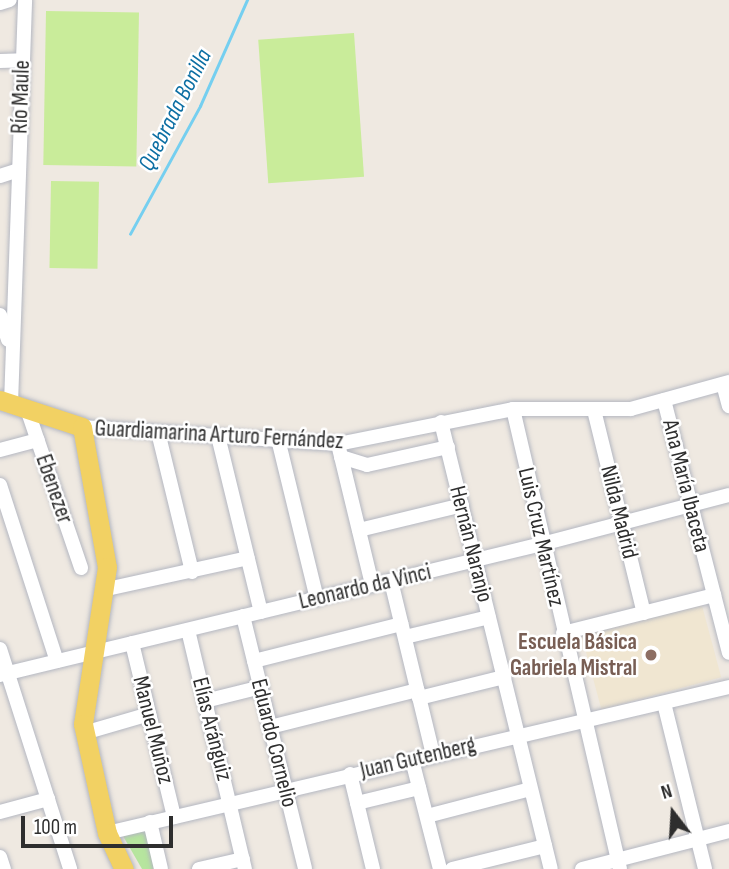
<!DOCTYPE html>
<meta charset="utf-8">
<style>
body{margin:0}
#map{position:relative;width:729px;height:869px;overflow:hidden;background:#efe9e1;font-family:"Sofia Sans Condensed",sans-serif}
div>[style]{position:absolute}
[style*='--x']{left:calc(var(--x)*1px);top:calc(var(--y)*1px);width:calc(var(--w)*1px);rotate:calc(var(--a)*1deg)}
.education>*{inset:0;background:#f0e6d1;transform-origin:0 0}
.green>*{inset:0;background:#b6e59e}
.pitch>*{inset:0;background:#c9ec9a;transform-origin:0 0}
.stream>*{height:2.5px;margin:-1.25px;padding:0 1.25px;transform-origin:1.25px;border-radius:1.25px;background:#75cff0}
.roads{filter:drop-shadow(0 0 2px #b4b7c1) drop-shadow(0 0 2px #b4b7c1)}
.minor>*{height:14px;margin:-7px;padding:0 7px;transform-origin:7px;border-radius:7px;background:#fff}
.major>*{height:19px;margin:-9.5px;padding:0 9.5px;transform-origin:9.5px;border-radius:9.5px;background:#f2d163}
.dots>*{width:19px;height:19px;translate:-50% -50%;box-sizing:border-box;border:4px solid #fff;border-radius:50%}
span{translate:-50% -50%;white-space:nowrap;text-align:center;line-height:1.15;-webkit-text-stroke:5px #fff;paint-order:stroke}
.street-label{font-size:23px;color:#2e2e2e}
.education-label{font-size:23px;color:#785e54;font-weight:700}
.right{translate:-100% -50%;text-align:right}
.water-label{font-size:24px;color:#0d6fa3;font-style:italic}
.north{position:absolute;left:638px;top:778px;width:70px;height:70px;-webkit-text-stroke:5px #fff;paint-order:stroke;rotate:343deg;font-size:19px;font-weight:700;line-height:28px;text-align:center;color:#2e2e2e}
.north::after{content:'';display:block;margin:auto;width:24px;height:32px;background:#2e2e2e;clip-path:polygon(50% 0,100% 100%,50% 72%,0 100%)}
.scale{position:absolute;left:21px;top:816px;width:152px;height:32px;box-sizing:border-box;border:4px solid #2e2e2e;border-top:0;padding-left:9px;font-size:21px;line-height:24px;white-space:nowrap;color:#2e2e2e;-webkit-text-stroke:5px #fff;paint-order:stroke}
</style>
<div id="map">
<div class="education">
<i style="left:701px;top:602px;width:78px;height:124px;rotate:75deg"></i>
</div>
<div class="green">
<i style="clip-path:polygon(148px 826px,155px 869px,142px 869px,123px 836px)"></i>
</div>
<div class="pitch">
<i style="left:46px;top:11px;width:93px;height:154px;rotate:1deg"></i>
<i style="left:354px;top:33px;width:144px;height:96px;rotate:86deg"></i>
<i style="left:51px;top:181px;width:48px;height:87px;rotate:1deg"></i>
</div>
<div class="stream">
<i style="--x:130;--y:234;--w:146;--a:-61.3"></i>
<i style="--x:200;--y:106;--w:116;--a:-66.1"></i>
</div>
<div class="roads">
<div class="minor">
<i style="--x:0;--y:3;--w:10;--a:-17"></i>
<i style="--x:0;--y:61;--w:23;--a:-2"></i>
<i style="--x:0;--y:176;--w:20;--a:-18"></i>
<i style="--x:0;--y:315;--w:26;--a:72"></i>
<i style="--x:723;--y:384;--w:23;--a:75"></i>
<i style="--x:664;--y:400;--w:261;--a:75.6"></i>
<i style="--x:11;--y:404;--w:404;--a:-88"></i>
<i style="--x:27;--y:409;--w:168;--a:71.2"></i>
<i style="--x:513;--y:409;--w:472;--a:76.9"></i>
<i style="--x:594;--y:410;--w:209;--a:76.2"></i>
<i style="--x:441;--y:422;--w:460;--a:76.2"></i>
<i style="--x:82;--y:427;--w:257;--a:3.8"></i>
<i style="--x:338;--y:444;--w:178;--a:-11.3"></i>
<i style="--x:513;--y:409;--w:118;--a:0"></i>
<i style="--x:631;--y:409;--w:102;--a:-15.4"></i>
<i style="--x:158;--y:432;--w:144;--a:76.3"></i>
<i style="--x:218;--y:436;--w:181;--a:76.3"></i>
<i style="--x:278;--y:439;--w:165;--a:76.3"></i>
<i style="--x:338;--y:444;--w:145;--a:76.4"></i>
<i style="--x:0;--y:450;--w:39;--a:-15"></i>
<i style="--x:341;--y:457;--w:27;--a:17"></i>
<i style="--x:367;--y:465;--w:83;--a:-12.5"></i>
<i style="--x:0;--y:485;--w:185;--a:72.1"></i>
<i style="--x:359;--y:530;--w:106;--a:-13.6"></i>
<i style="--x:391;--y:581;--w:179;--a:76.4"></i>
<i style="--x:107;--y:589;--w:144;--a:-12.4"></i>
<i style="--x:243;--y:616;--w:260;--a:76.2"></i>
<i style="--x:188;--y:630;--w:246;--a:76.6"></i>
<i style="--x:563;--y:633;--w:156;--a:-14.1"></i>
<i style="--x:405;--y:637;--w:86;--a:-13.4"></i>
<i style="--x:132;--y:643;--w:179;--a:76.4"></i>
<i style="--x:0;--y:649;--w:231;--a:72.3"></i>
<i style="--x:254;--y:661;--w:152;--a:-14.1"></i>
<i style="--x:0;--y:675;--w:558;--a:-13.59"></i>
<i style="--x:542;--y:544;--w:193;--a:-14.7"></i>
<i style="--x:419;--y:698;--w:88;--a:-13.9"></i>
<i style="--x:205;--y:701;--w:58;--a:-14"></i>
<i style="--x:664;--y:703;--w:171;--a:76.1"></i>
<i style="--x:270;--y:727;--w:152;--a:-14.1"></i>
<i style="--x:84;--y:733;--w:68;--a:-16.3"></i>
<i style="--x:412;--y:760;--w:113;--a:75.6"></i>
<i style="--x:350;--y:774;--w:98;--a:76.4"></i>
<i style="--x:357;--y:803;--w:64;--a:-13.6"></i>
<i style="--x:0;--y:812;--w:50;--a:-15.2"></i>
<i style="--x:427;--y:816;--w:107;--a:-14.6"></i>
<i style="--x:150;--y:822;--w:48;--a:76.8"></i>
<i style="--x:107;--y:833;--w:639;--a:-13.21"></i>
<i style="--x:0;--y:857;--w:13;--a:72"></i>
<i style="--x:199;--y:869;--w:45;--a:-12.8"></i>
<i style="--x:452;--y:869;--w:96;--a:-13.9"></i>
<i style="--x:582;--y:869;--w:152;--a:-14.5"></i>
</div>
<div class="major">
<i style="--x:0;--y:400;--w:86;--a:18.2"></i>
<i style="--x:82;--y:427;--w:142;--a:79.9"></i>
<i style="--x:107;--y:567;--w:159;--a:98.7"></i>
<i style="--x:83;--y:724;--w:112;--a:77.6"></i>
<i style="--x:107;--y:833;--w:40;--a:65"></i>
</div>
</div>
<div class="dots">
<i style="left:651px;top:655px;background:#8d6e63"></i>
</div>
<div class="street-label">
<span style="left:21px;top:97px;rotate:-88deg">Río Maule</span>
<span style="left:219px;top:435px;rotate:3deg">Guardiamarina Arturo Fernández</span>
<span style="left:686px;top:486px;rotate:76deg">Ana María Ibaceta</span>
<span style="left:54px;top:489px;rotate:71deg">Ebenezer</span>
<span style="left:619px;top:512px;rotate:76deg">Nilda Madrid</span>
<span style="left:541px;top:537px;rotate:77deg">Luis Cruz Martínez</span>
<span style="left:471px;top:544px;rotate:76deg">Hernán Naranjo</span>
<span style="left:365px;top:587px;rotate:-13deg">Leonardo da Vinci</span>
<span style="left:212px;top:729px;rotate:76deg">Elías Aránguiz</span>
<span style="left:153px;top:730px;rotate:76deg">Manuel Muñoz</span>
<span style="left:274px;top:743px;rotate:76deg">Eduardo Cornelio</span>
<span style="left:418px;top:758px;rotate:-13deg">Juan Gutenberg</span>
</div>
<div class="education-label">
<span class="right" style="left:637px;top:655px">Escuela Básica<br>Gabriela Mistral</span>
</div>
<div class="water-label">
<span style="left:175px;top:110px;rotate:-63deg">Quebrada Bonilla</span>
</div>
<div class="north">N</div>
<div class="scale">100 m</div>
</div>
